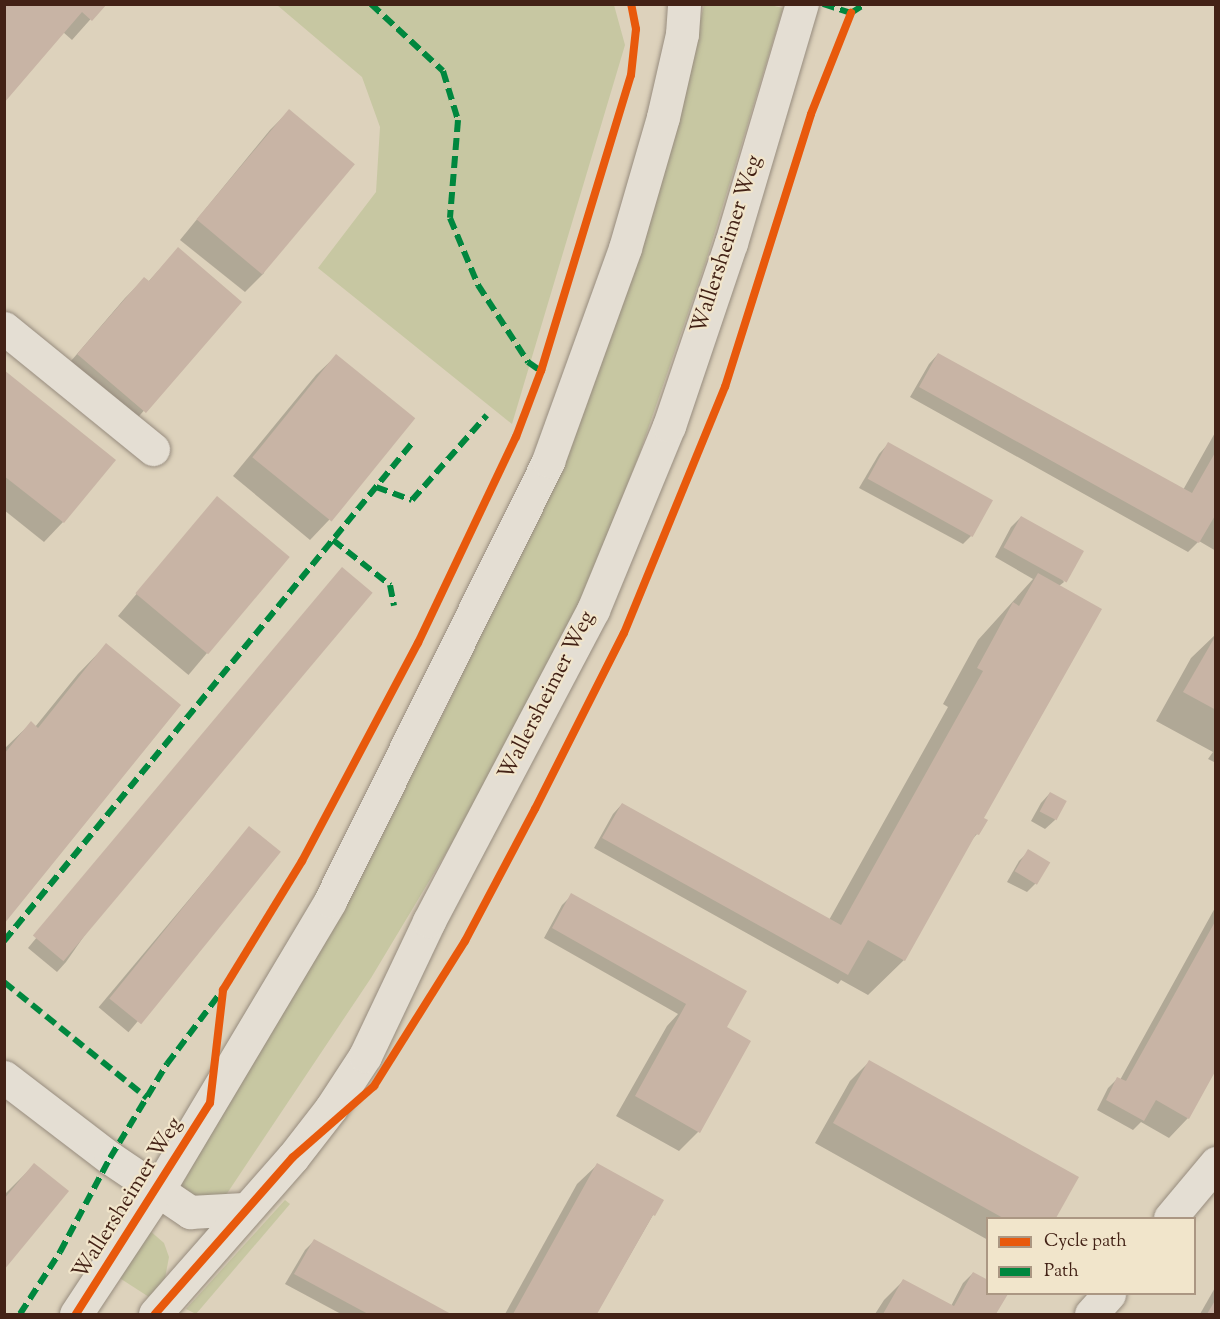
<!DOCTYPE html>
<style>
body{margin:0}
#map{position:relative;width:1220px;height:1319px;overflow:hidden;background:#ddd2bc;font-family:"Sorts Mill Goudy",serif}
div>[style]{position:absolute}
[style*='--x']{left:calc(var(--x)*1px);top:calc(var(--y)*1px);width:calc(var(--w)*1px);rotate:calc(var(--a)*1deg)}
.green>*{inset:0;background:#c7c7a2}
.shadow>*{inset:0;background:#0003;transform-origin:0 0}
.building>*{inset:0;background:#c8b4a5;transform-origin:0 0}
.roads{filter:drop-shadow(0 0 2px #978c7e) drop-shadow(0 0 2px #978c7e)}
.street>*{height:33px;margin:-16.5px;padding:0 16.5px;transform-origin:16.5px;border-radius:16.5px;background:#e4ded3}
.secondary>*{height:33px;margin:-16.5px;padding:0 16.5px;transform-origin:16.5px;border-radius:16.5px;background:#e4ded3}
.quiet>*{height:6px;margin-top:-3px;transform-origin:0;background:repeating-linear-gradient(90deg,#00873e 0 12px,transparent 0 18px)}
.cycleway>*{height:8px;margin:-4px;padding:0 4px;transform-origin:4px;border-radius:4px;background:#e8590c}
span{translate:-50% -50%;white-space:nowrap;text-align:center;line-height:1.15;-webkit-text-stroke:4.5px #f1e5cb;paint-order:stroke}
.street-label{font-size:22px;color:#432216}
.frame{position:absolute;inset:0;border:6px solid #432216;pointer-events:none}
.legend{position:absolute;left:986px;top:1217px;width:210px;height:78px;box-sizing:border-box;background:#f1e5cb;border:2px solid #ab9783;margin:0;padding:8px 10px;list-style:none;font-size:18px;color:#432216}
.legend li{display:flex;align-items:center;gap:12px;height:30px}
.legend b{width:30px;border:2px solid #ab9783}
</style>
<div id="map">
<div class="green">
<i style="clip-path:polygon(277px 5px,614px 5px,625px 45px,512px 424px,318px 268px,376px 192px,380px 127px,362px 77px)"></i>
<i style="clip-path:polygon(704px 5px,770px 5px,783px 8px,706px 261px,639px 455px,575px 615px,473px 808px,371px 978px,224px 1198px,199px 1199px,181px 1186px,343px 903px,447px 706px,545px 496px,674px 131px)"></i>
<i style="clip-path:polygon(285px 1200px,290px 1204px,196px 1314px,186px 1309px)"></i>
<i style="clip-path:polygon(149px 1230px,164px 1243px,169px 1257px,165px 1278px,149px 1297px,118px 1277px)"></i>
</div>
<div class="shadow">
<i style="clip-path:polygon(4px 4px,104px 4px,72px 40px,63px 32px)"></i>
<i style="clip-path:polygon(289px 111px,264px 273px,245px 292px,180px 240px,270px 130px)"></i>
<i style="clip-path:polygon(178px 249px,240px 302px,125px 432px,59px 375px,125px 298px,144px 279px,148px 282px)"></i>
<i style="clip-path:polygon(938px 354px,1183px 490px,1216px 431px,1216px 551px,1199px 541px,1188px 552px,910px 397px,929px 364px)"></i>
<i style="clip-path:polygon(336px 356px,413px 420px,329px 520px,310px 540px,233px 476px,316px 375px)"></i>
<i style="clip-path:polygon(4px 373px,63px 522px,44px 542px,4px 510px)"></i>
<i style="clip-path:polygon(888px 444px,972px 535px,963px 544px,859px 488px,879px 454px)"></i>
<i style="left:217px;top:498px;width:92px;height:154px;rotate:40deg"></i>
<i style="clip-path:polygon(1021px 517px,1064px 582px,1059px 586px,977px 834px,970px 842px,904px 960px,868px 995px,841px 980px,838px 984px,594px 848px,613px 814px,622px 804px,829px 920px,948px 707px,943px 704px,978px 640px,1033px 579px,995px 557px,1011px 527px)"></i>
<i style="clip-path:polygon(333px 579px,66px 962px,57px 972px,28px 948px)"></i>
<i style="clip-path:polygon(1216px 634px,1216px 763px,1208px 759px,1213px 752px,1156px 721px,1191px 658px)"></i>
<i style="clip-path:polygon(106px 645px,4px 922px,4px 749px,31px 723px,35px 727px,78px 674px)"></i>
<i style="clip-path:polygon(1050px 793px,1055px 820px,1045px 829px,1031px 821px,1041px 803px)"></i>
<i style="left:249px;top:828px;width:39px;height:234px;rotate:40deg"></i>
<i style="clip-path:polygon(1029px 851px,1036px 883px,1027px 892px,1007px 882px,1019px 861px)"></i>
<i style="clip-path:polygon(572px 895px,726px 1026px,698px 1132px,679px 1151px,616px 1116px,667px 1026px,678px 1014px,544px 938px,562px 905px)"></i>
<i style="clip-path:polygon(1216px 906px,1216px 1068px,1188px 1118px,1169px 1138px,1141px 1122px,1133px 1130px,1097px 1110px,1108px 1088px,1117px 1079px,1120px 1080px)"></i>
<i style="clip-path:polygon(869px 1062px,1077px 1177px,1054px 1218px,988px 1218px,988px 1240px,815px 1143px,850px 1081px)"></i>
<i style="clip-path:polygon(34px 1165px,4px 1267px,4px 1195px)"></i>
<i style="clip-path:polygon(597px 1165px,661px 1201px,596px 1314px,505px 1314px,577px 1184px)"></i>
<i style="clip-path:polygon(314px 1241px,447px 1314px,341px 1314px,285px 1284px,305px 1250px)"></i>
<i style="clip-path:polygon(973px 1273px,988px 1294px,1006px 1294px,994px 1314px,875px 1314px,884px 1300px,903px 1281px,951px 1306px,963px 1283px)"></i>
<i style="clip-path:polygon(1216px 1286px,1216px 1314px,1200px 1314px)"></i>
</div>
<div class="building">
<i style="clip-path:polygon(4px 4px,107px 4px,92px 21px,82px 12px,4px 103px)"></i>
<i style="left:289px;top:109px;width:86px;height:144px;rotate:40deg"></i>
<i style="clip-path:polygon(178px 247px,242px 302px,146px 413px,77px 354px,144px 277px,149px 281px)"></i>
<i style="clip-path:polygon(938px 353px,1192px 493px,1216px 451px,1216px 514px,1199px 543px,919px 387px)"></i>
<i style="left:336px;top:354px;width:102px;height:133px;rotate:39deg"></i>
<i style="clip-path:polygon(4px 370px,116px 460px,64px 523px,4px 476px)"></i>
<i style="left:888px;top:442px;width:120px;height:42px;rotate:29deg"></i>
<i style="left:217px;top:496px;width:95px;height:127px;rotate:40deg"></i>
<i style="left:1021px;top:516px;width:72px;height:36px;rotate:29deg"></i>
<i style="left:342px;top:567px;width:40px;height:481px;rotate:40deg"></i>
<i style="clip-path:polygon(1038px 573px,1102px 609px,984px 818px,988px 820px,979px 835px,976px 834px,905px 961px,868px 940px,848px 975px,602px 838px,622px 803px,841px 925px,983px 671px,977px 668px,1013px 602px,1019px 606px)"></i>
<i style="clip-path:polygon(1216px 635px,1216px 710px,1183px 692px)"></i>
<i style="clip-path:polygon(106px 643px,181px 705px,4px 924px,4px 754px,31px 721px,38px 728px)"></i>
<i style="left:1050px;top:792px;width:19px;height:22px;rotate:28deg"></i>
<i style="left:249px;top:826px;width:41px;height:222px;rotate:39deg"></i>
<i style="left:1028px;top:849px;width:26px;height:26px;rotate:31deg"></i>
<i style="clip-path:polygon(571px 893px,747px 991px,727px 1027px,751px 1041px,700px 1133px,635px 1096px,686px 1004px,552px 928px)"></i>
<i style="clip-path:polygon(1216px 920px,1216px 1070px,1189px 1119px,1156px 1100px,1144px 1121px,1106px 1100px,1117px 1077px,1126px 1081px)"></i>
<i style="clip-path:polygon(869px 1060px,1079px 1177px,1056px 1218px,1003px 1218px,833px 1123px)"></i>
<i style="clip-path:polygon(34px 1163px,69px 1191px,4px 1270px,4px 1199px)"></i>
<i style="clip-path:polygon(597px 1163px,664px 1200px,655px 1216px,653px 1215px,597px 1314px,513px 1314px)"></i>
<i style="clip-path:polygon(314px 1239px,451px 1314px,368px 1314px,294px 1274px)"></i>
<i style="clip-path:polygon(973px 1272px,988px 1280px,988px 1294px,1008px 1294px,996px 1314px,883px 1314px,903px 1279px,954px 1306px)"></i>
<i style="clip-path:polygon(1216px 1299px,1216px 1314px,1207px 1314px)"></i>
</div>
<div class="roads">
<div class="street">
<i style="--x:4;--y:328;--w:192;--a:39.1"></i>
<i style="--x:4;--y:1077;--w:133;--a:37.4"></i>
<i style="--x:110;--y:1158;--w:97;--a:34"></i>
<i style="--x:190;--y:1212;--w:54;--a:-3.2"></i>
<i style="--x:1170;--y:1218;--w:72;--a:-50.1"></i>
<i style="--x:1091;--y:1314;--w:27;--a:-48"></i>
</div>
<div class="secondary">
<i style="--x:76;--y:1314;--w:149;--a:-56.5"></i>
<i style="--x:158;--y:1190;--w:336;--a:-59.2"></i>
<i style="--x:330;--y:901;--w:491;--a:-63.6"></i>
<i style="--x:548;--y:461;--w:226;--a:-70.1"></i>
<i style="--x:625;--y:248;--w:136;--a:-73.8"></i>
<i style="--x:663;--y:117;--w:85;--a:-77.1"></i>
<i style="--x:682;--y:34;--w:30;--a:-86"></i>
<i style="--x:155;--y:1314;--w:209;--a:-48.7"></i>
<i style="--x:293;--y:1157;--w:62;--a:-52.2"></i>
<i style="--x:331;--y:1108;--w:62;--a:-56.8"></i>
<i style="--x:365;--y:1056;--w:149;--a:-64.6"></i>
<i style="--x:429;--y:921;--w:352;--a:-62.2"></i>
<i style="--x:593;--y:610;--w:199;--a:-67.6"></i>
<i style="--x:669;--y:426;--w:193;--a:-71.3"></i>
<i style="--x:731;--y:243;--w:249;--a:-73.5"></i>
</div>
</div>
<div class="quiet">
<i style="--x:371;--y:4;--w:98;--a:42.9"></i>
<i style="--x:443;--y:71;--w:51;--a:73"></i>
<i style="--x:458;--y:120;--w:98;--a:94.7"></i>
<i style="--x:450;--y:218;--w:73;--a:67.3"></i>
<i style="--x:478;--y:285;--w:92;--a:57"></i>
<i style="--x:528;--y:362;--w:16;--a:35"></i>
<i style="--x:823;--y:4;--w:29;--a:18"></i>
<i style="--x:851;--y:13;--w:17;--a:-33"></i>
<i style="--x:376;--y:487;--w:38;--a:20"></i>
<i style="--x:412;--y:500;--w:113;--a:-48.6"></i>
<i style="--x:333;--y:540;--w:73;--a:38.3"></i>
<i style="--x:390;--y:585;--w:21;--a:79"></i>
<i style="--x:4;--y:941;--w:644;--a:-50.67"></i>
<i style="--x:4;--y:982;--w:184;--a:39"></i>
<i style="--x:20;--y:1314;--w:74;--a:-57.2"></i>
<i style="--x:60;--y:1252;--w:106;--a:-62"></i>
<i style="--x:110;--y:1158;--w:110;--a:-58.8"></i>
<i style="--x:167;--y:1064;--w:90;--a:-53.1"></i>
</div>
<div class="cycleway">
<i style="--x:76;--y:1314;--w:250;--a:-57.6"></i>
<i style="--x:210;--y:1103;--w:114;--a:-83.4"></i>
<i style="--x:223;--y:990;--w:151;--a:-58.5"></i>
<i style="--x:302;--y:861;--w:247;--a:-62"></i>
<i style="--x:418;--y:643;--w:228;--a:-64.6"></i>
<i style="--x:516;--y:437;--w:71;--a:-69.3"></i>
<i style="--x:541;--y:371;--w:309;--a:-73.1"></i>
<i style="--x:631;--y:75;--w:46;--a:-83.8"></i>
<i style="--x:636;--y:29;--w:25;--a:-101"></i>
<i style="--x:155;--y:1314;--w:209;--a:-48.7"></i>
<i style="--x:293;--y:1157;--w:108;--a:-41.2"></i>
<i style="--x:374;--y:1086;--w:171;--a:-57.9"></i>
<i style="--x:465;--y:941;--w:149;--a:-62.1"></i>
<i style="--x:535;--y:809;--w:197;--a:-63.2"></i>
<i style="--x:624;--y:633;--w:266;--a:-67.7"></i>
<i style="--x:725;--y:387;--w:286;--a:-72.5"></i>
<i style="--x:811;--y:114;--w:109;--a:-68.4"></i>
</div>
<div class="street-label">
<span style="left:728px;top:245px;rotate:-72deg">Wallersheimer Weg</span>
<span style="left:548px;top:696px;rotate:-63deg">Wallersheimer Weg</span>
<span style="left:129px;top:1199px;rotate:-58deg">Wallersheimer Weg</span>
</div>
<div class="frame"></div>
<ul class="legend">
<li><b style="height:8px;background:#e8590c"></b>Cycle path</li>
<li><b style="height:8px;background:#00873e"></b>Path</li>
</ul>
</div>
